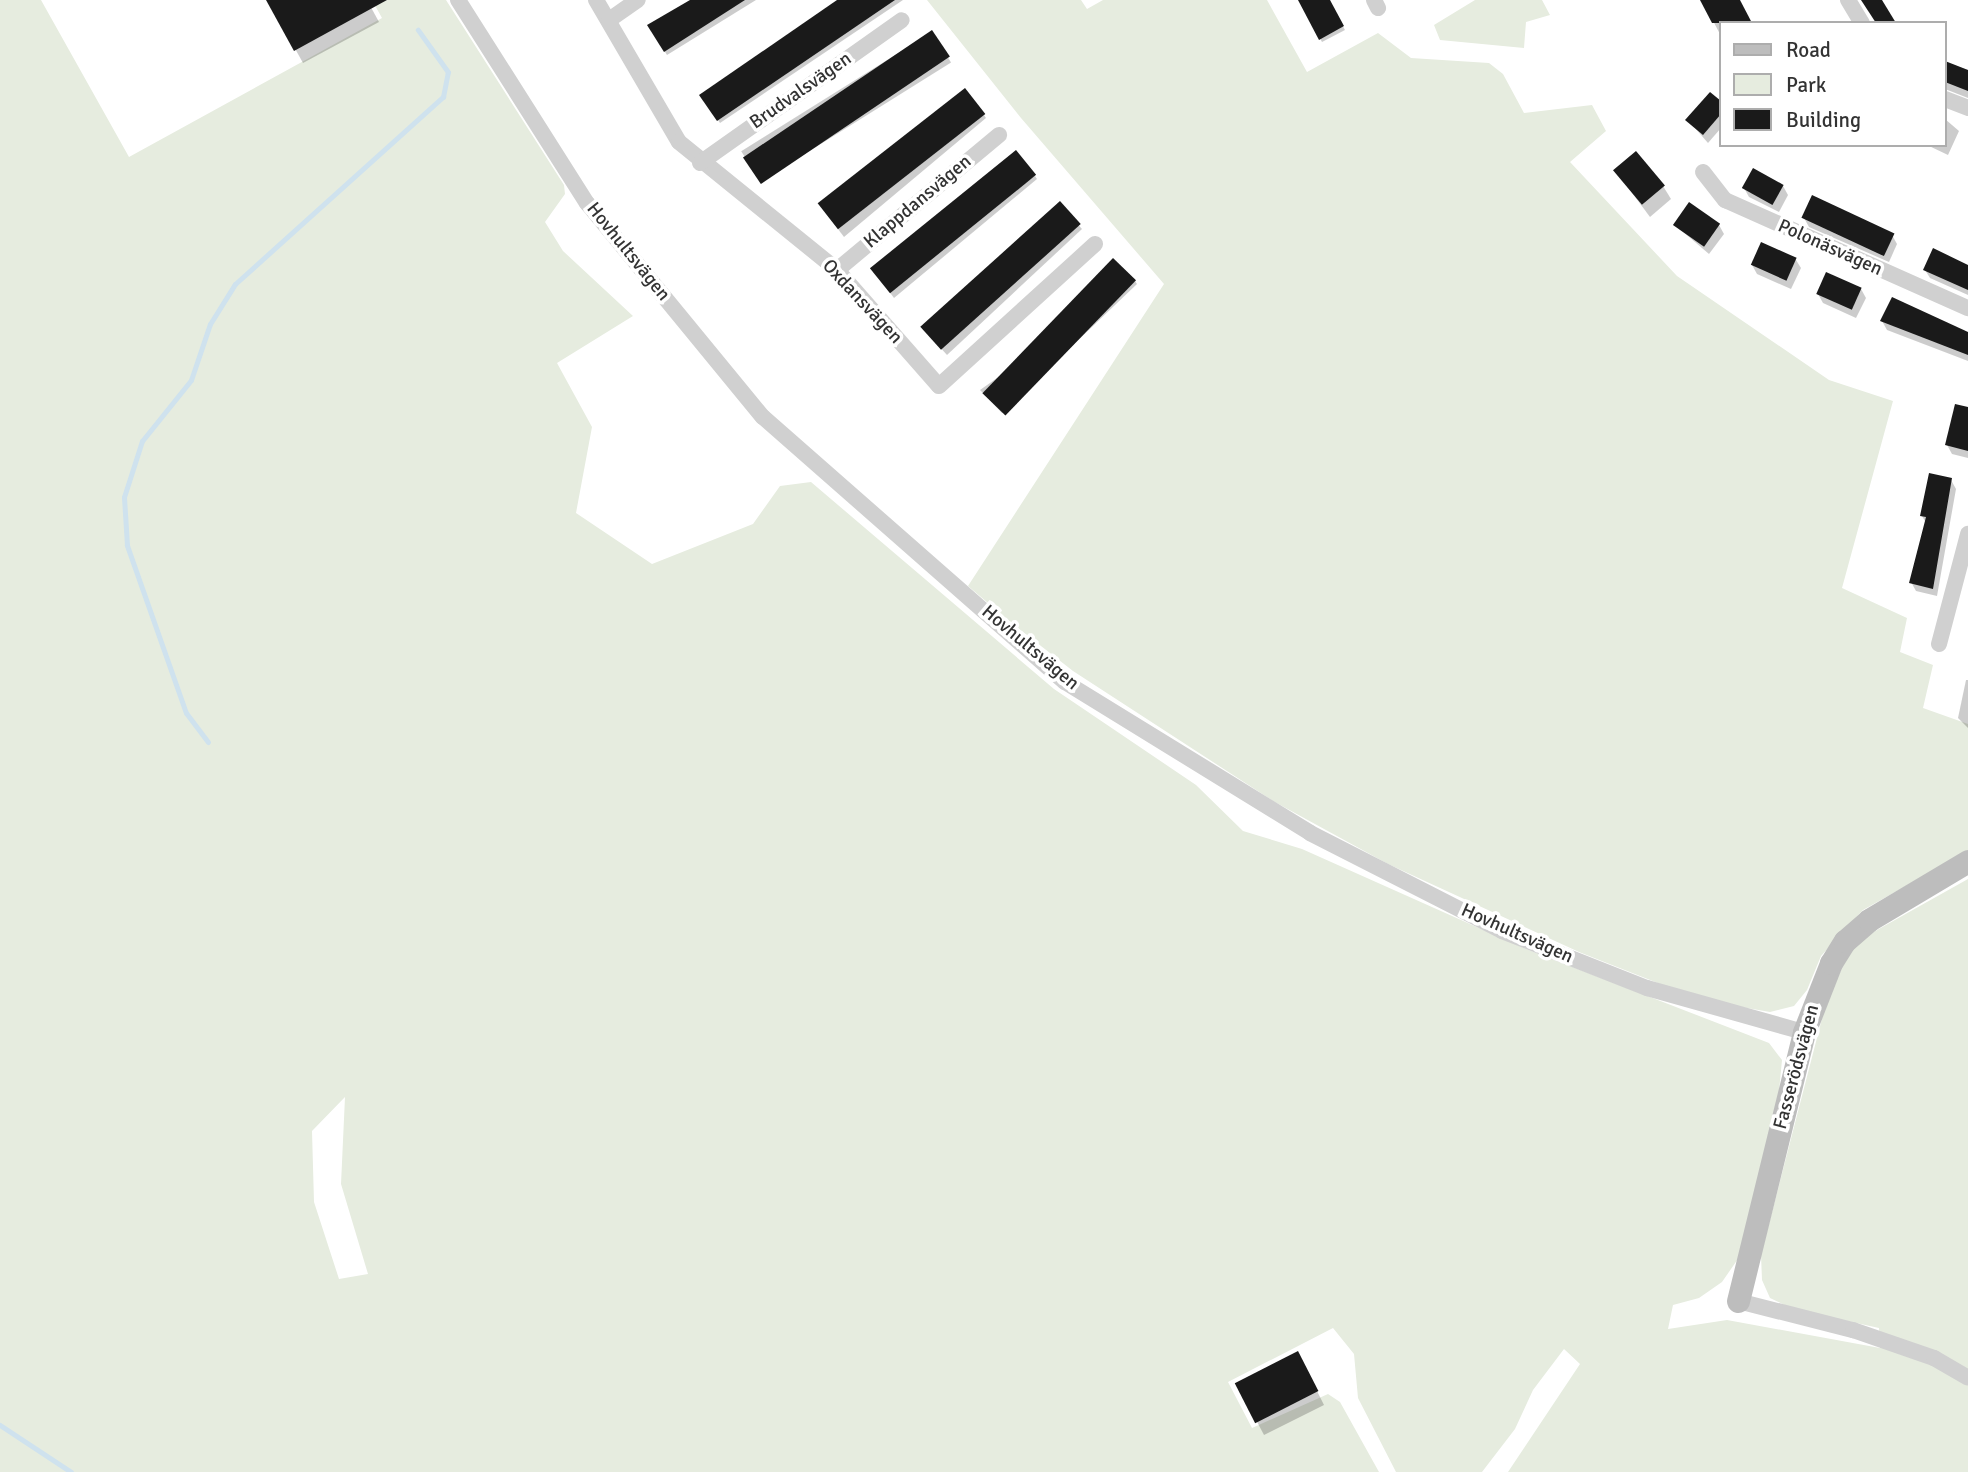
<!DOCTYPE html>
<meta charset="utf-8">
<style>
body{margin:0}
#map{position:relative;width:1968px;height:1472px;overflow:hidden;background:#fff;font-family:Signika,sans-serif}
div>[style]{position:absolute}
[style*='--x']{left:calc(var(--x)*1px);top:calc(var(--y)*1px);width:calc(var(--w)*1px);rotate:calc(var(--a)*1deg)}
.green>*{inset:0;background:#e6ecdf}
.shadow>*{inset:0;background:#0003;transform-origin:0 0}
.stream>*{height:5px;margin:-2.5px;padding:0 2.5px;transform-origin:2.5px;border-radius:2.5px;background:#cfe2ee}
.building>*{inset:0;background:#1a1a1a;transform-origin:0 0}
.street>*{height:16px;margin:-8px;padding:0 8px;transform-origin:8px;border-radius:8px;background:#d0d0d0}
.secondary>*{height:23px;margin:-11.5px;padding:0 11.5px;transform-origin:11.5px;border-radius:11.5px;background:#bdbdbd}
span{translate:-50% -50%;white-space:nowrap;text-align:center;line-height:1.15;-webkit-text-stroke:7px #fff;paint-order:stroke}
.street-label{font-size:19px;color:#333}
.legend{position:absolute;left:1719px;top:21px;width:228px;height:126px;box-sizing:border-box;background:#fff;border:2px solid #adadad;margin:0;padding:9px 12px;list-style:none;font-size:21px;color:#333}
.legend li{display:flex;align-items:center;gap:14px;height:35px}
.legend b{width:35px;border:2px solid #adadad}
</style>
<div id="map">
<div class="green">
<i style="clip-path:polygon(evenodd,0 0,41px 0,129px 157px,382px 18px,372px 0,446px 0,564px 185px,565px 194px,545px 222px,563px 251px,633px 316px,557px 363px,592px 427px,576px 513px,652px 564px,753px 524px,780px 486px,811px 482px,1054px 689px,1196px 785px,1243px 831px,1302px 849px,1526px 949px,1769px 1043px,1782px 1060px,1779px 1091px,1740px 1256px,1722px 1282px,1699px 1298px,1673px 1305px,1668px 1329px,1727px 1320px,1880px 1348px,1879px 1328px,1793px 1309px,1770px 1298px,1762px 1280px,1761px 1255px,1827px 999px,1846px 960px,1861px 939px,1968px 879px,1968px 1472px,1508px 1472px,1580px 1364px,1564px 1349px,1533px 1390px,1515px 1429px,1482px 1472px,1396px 1472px,1358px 1398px,1354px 1354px,1333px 1328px,1228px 1382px,1252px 1428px,1328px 1394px,1340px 1402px,1379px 1472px,0 1472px,0 0,345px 1097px,341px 1184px,368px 1274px,339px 1279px,314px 1202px,312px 1131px,345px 1097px)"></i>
<i style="clip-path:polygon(927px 0,1081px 0,1087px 9px,1103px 0,1267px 0,1307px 72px,1378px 33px,1411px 58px,1489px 63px,1503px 74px,1524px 113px,1592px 105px,1606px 131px,1570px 162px,1677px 276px,1829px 380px,1893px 401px,1842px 588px,1907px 618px,1900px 652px,1933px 665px,1923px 708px,1968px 724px,1968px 851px,1863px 910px,1821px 956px,1807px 990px,1794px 1006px,1770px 1012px,1724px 1004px,1673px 989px,1579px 952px,1388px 864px,1273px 801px,1073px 671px,1014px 625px,968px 586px,1164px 284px,1021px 118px)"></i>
<i style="clip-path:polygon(1475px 0,1542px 0,1550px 15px,1526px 22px,1524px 48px,1440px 40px,1434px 25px)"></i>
</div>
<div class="shadow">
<i style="clip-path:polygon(268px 0,367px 0,379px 22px,303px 63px)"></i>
<i style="clip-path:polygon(691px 0,756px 0,667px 55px,649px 26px)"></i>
<i style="clip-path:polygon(839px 0,903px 0,720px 123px,701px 95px)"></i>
<i style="clip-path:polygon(1299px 0,1328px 0,1345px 30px,1322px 42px)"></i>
<i style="clip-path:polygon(1702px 0,1739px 0,1721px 23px,1721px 36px)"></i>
<i style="left:932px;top:32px;width:36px;height:225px;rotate:58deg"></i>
<i style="clip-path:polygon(1945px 62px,1968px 70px,1968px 98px,1945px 89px)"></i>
<i style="clip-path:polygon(1710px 94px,1721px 104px,1721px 128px,1708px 143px,1688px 120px)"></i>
<i style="clip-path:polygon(984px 115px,986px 118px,844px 237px,825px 212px)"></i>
<i style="clip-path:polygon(1945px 119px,1959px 131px,1948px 155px,1927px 145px,1945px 145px)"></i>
<i style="clip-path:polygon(1615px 170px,1663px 186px,1671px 199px,1650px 217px)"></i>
<i style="clip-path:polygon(1035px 176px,1037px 179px,894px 298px,875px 273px)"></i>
<i style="clip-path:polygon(1783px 186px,1788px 195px,1779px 212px,1749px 197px,1744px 188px)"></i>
<i style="clip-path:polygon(1060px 204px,1082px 229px,947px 355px,928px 334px)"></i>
<i style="clip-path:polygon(1804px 218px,1892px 235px,1897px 244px,1889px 262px,1809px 227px)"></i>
<i style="clip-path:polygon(1675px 225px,1719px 225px,1724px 234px,1709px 254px)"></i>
<i style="clip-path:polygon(1796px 260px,1801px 268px,1791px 289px,1757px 274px,1752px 265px)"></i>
<i style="clip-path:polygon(1925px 270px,1968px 273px,1968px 295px,1930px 278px)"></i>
<i style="clip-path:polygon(1135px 281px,1137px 284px,1002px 413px,980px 390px)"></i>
<i style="clip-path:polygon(1861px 289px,1866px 298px,1856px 318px,1823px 303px,1818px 294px)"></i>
<i style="clip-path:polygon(1882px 321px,1968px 334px,1968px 361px,1887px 330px)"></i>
<i style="clip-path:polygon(1968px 409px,1968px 458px,1952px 454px,1947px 445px)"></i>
<i style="clip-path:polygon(1951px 480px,1956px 489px,1937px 596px,1916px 591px,1911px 582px,1926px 523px,1922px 516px)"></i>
<i style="clip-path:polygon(1966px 680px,1968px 680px,1968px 728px,1958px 718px)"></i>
<i style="clip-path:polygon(1305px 1367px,1324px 1405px,1264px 1435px,1237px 1384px)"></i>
</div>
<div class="stream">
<i style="--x:208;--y:742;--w:36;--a:-127"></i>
<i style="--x:186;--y:713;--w:178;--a:-109.4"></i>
<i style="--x:127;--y:545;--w:48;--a:-93.6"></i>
<i style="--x:124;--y:497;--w:59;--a:-72.2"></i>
<i style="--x:142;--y:441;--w:78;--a:-51.2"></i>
<i style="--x:191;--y:380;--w:59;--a:-71.3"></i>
<i style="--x:210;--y:324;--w:47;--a:-58"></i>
<i style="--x:235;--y:284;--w:280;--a:-42"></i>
<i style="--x:443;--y:97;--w:25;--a:-79"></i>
<i style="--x:448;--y:72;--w:52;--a:-125.5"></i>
<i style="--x:0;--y:1425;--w:85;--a:33.5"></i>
</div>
<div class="building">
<i style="clip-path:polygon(266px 0,387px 0,294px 51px)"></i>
<i style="clip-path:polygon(690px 0,745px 0,664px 52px,647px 25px)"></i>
<i style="clip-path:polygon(837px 0,895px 0,717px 121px,699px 95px)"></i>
<i style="clip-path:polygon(1298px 0,1330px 0,1344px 26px,1319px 40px)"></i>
<i style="clip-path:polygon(1700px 0,1740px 0,1752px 23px,1712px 23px)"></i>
<i style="clip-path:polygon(1861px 0,1882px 0,1896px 23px,1876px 23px)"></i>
<i style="left:932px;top:30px;width:32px;height:228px;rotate:56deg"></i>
<i style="clip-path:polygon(1945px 61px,1968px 70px,1968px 91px,1945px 82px)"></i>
<i style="left:965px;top:88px;width:33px;height:187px;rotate:52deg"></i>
<i style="clip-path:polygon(1710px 92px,1721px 101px,1721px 114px,1703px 135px,1685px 120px)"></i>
<i style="left:1016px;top:150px;width:32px;height:188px;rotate:51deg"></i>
<i style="left:1636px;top:151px;width:45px;height:30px;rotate:50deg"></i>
<i style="left:1753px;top:168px;width:35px;height:23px;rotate:29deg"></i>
<i style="left:1812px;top:195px;width:91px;height:25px;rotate:25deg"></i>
<i style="left:1060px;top:201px;width:31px;height:188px;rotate:48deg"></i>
<i style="left:1689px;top:202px;width:38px;height:28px;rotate:35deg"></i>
<i style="left:1761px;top:242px;width:39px;height:25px;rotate:24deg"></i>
<i style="clip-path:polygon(1933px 248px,1968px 265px,1968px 290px,1923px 270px)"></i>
<i style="left:1113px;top:258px;width:32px;height:188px;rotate:44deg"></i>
<i style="left:1826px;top:272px;width:39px;height:24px;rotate:24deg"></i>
<i style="clip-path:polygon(1892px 297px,1968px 332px,1968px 355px,1880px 321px)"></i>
<i style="clip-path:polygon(1955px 404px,1968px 407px,1968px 451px,1945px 445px)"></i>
<i style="clip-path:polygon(1929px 473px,1952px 478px,1933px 589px,1909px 583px,1926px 517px,1920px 516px)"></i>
<i style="left:1298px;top:1351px;width:45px;height:71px;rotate:63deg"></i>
</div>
<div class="street">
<i style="--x:458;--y:0;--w:241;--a:57.6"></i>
<i style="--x:587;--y:203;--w:277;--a:50.6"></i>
<i style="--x:763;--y:417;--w:402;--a:41.3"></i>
<i style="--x:1065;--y:682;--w:288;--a:31.6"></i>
<i style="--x:1310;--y:833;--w:216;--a:27"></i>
<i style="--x:1502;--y:931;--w:156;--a:21.5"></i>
<i style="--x:1647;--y:988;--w:163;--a:15.7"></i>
<i style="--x:596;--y:0;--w:164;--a:59.7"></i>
<i style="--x:679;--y:142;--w:203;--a:39"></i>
<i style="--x:837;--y:270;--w:154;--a:48.7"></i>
<i style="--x:939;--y:386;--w:211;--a:-42.3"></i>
<i style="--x:1374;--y:0;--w:9;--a:63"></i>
<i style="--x:1848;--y:0;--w:27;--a:59"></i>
<i style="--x:609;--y:20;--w:35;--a:-35"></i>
<i style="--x:1945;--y:99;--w:25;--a:21"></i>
<i style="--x:700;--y:163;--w:247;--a:-35.3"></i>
<i style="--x:1703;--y:172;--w:36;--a:52"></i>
<i style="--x:1725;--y:200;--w:266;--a:24"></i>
<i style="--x:837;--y:270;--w:211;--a:-39.8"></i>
<i style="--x:1939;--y:644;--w:114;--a:-75.2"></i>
<i style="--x:1738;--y:1301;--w:119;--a:14.2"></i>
<i style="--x:1853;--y:1330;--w:86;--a:19.1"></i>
<i style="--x:1934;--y:1358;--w:39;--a:30"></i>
</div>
<div class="secondary">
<i style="--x:1738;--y:1301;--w:277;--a:-76.2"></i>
<i style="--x:1804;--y:1032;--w:74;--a:-68.6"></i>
<i style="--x:1831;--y:963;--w:26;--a:-58"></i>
<i style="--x:1845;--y:941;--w:32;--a:-41"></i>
<i style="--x:1869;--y:920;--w:115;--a:-30.8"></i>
</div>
<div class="street-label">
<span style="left:801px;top:91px;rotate:-35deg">Brudvalsvägen</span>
<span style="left:918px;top:202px;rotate:-40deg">Klappdansvägen</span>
<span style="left:1830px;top:248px;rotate:24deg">Polonäsvägen</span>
<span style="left:628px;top:252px;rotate:51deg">Hovhultsvägen</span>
<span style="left:862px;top:302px;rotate:47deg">Oxdansvägen</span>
<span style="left:1030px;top:648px;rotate:40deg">Hovhultsvägen</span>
<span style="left:1517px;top:934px;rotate:24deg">Hovhultsvägen</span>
<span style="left:1797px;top:1067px;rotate:-75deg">Fasserödsvägen</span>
</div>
<ul class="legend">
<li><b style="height:9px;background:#bdbdbd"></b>Road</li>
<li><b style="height:19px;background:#e6ecdf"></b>Park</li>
<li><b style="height:19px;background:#1a1a1a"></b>Building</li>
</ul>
</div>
